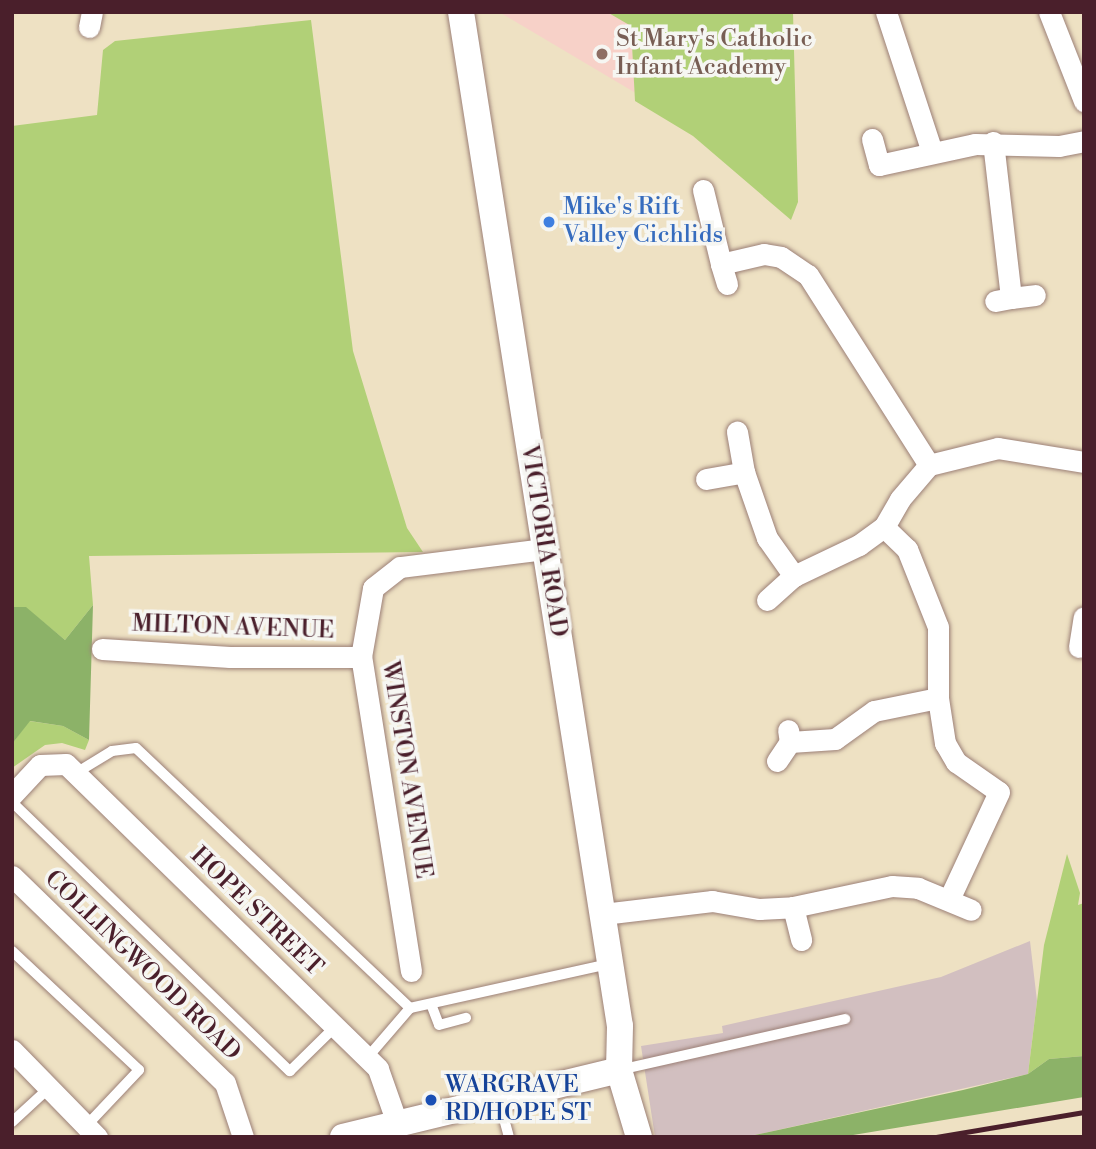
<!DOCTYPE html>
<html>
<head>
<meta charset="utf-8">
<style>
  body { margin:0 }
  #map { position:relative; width:1096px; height:1149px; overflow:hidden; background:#eee1c3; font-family:"Libre Bodoni",serif }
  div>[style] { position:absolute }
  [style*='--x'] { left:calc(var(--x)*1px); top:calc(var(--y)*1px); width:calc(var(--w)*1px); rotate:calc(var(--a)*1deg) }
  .built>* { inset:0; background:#f7d1c8 }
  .industrial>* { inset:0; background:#d2bfc0 }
  .green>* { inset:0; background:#b1d077 }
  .forest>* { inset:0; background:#8cb268 }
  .roads { filter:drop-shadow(0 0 2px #9c8077) drop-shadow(0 0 2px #9c8077) }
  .service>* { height:10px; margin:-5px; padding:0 5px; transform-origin:5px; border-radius:5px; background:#fff }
  .minor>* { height:21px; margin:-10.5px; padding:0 10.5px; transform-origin:10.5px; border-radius:10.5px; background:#fff }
  .tertiary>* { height:26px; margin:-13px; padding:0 13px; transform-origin:13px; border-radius:13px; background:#fff }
  .rail>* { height:5px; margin:-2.5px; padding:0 2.5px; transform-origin:2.5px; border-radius:2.5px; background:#4a1f2b }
  .dots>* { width:19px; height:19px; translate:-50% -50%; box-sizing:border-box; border:4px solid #f6f6f2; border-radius:50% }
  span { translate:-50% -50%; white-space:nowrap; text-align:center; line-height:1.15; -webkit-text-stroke:7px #f6f6f2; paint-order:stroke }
  .education-label { font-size:24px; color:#785e54 }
  .left { translate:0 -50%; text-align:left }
  .shop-label { font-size:24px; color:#366cbe }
  .street-label { font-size:24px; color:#4a1f2b }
  .transit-label { font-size:24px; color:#164399 }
  .frame { position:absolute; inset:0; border:14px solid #4a1f2b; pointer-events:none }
</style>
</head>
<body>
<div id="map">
  <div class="built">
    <div style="clip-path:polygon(499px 12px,630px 12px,635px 92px,634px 92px)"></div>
  </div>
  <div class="industrial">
    <div style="clip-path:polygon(1030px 941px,1037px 1001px,1028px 1074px,746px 1137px,655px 1137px,641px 1046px,723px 1033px,722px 1026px,941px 977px)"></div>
  </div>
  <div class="green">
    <div style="clip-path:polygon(607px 12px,793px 12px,798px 202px,791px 220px,693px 136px,635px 101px,631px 26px)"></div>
    <div style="clip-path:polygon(311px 20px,353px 351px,407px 528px,423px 552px,89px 556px,93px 605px,65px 640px,26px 608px,12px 607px,12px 126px,97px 115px,103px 50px,115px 41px)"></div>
    <div style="clip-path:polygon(29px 721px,63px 726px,89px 740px,85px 750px,62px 743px,45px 745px,12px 768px,12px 744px)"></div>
    <div style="clip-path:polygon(1067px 854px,1080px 893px,1078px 905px,1084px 903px,1084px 1056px,1049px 1059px,1028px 1074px,1044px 945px)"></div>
  </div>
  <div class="forest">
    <div style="clip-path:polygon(93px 605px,89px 740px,63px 726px,30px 721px,12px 744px,12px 607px,26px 607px,65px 640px)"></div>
    <div style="clip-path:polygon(1084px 1056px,1084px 1097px,841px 1137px,746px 1137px,963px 1090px,1028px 1074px,1049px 1059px)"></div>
  </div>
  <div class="roads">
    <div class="service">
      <div style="--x:76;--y:773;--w:42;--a:-31.4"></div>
      <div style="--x:112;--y:751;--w:24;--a:-7"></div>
      <div style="--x:136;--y:748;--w:378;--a:43.5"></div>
      <div style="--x:410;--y:1008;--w:204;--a:-12.5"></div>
      <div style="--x:12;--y:802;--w:387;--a:44.1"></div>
      <div style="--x:290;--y:1071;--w:63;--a:-44.4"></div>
      <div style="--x:12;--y:951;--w:174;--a:43.1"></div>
      <div style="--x:139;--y:1070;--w:77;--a:133.4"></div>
      <div style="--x:431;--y:1004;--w:22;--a:69"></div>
      <div style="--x:439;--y:1025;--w:28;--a:-15"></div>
      <div style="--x:367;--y:1058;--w:66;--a:-49.3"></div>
      <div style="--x:619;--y:1070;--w:232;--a:-12.7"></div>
      <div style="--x:499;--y:1100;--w:38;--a:75"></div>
      <div style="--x:12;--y:1122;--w:50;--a:-42.6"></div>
    </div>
    <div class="minor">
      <div style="--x:886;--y:12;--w:147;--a:71.8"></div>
      <div style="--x:1049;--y:12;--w:96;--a:68.5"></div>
      <div style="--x:89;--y:27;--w:15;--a:-79"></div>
      <div style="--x:872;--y:139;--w:27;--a:75"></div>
      <div style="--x:879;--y:165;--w:98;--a:-12.3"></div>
      <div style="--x:975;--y:144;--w:84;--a:1.4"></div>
      <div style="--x:1059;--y:146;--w:25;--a:-11"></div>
      <div style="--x:993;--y:142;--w:157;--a:83.4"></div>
      <div style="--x:1011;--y:298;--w:16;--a:169"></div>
      <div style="--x:703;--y:190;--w:76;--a:76.3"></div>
      <div style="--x:727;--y:284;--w:21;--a:-107"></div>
      <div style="--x:721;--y:264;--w:44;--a:-13.1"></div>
      <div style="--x:764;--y:254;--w:17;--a:10"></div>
      <div style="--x:781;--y:257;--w:32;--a:34"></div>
      <div style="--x:808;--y:275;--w:225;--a:57.5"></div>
      <div style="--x:1011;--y:298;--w:24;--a:-7"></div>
      <div style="--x:744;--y:472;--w:70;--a:70.8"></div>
      <div style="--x:767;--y:538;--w:47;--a:54.6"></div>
      <div style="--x:706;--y:479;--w:39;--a:-10"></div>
      <div style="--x:744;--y:472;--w:41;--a:-99.9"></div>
      <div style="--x:884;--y:527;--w:32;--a:44"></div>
      <div style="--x:907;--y:549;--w:84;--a:68.3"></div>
      <div style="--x:938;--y:627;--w:71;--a:90"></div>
      <div style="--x:938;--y:698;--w:46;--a:81.2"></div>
      <div style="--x:945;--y:743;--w:22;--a:60"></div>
      <div style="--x:956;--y:762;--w:52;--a:34.9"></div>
      <div style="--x:999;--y:792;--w:118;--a:115"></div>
      <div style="--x:767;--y:600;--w:36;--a:-42"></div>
      <div style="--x:794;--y:576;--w:72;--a:-25.5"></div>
      <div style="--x:859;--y:545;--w:31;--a:-36"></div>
      <div style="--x:884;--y:527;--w:32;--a:-60"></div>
      <div style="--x:900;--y:499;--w:45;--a:-49.5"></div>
      <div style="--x:929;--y:465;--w:71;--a:-13.8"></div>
      <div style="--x:998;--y:448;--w:87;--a:9.2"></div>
      <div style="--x:1079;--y:647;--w:30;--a:-81"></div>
      <div style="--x:102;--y:649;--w:128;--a:3.6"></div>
      <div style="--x:230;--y:657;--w:131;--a:0"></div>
      <div style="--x:790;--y:742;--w:45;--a:-3.8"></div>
      <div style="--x:835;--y:739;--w:48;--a:-35.7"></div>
      <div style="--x:874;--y:711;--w:65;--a:-11.5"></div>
      <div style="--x:777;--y:761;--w:23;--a:-56"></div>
      <div style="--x:790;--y:742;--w:12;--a:-99"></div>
      <div style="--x:12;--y:795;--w:41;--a:-47"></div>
      <div style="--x:40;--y:765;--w:26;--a:-2"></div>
      <div style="--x:66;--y:764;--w:436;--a:44.3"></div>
      <div style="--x:378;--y:1069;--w:57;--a:70.6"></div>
      <div style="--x:12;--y:876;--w:297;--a:44.2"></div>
      <div style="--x:225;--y:1083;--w:57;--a:71.6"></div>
      <div style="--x:793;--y:907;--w:101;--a:-12"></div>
      <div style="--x:892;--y:886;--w:26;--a:4"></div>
      <div style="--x:918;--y:888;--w:57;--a:22.5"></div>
      <div style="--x:603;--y:914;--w:110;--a:-6.8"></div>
      <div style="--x:712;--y:901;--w:48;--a:9.7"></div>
      <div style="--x:759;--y:909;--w:34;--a:-3"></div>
      <div style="--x:793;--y:907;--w:34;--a:76"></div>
      <div style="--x:411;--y:971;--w:318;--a:-99"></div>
      <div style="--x:361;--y:657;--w:70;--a:-80.1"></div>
      <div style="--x:373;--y:588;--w:34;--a:-38"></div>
      <div style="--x:400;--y:567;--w:145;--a:-7.1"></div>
      <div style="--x:12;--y:1050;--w:122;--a:45.7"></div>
    </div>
    <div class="tertiary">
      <div style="--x:461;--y:12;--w:1026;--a:81.09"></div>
      <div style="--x:620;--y:1026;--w:44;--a:91.3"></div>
      <div style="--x:619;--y:1070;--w:70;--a:73.4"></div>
      <div style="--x:343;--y:1137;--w:284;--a:-13.6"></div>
    </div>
  </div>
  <div class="rail">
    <div style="--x:936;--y:1137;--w:150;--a:-9.6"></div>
  </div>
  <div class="dots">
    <div style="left:602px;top:54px;background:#8d6e63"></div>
    <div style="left:549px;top:222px;background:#3f7fe0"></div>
    <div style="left:431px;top:1100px;background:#1a4fb4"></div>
  </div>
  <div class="education-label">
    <span class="left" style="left:616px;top:54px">St Mary's Catholic<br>Infant Academy</span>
  </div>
  <div class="shop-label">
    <span class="left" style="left:563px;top:222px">Mike's Rift<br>Valley Cichlids</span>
  </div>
  <div class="street-label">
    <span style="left:543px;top:541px;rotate:81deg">VICTORIA ROAD</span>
    <span style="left:233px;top:628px;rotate:2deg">MILTON AVENUE</span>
    <span style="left:406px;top:770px;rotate:81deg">WINSTON AVENUE</span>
    <span style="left:256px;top:912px;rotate:44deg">HOPE STREET</span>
    <span style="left:142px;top:966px;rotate:44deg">COLLINGWOOD ROAD</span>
  </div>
  <div class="transit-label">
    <span class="left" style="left:445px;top:1100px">WARGRAVE<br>RD/HOPE ST</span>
  </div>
  <div class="frame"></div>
</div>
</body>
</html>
